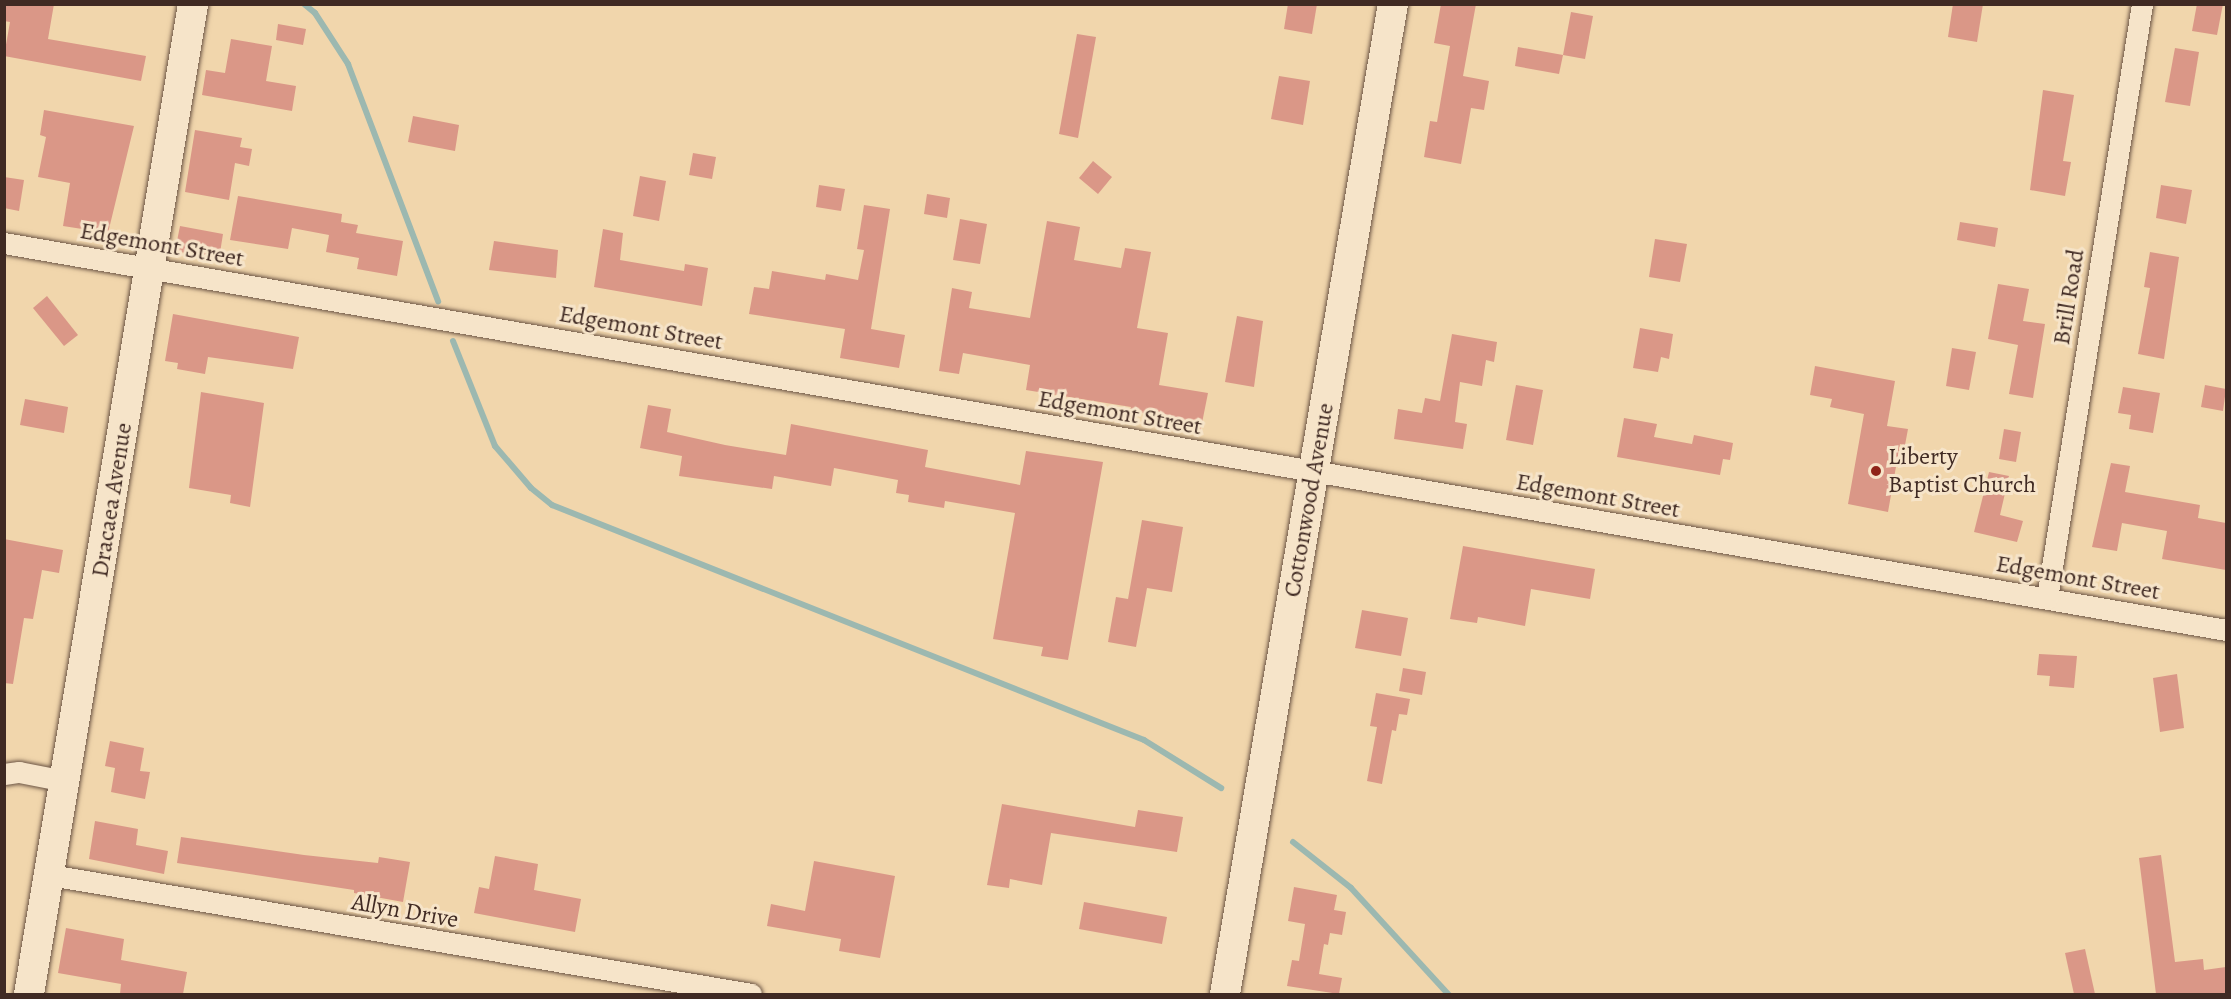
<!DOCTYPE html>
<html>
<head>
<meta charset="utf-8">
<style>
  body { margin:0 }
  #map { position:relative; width:2231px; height:999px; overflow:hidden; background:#f1d6ac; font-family:Alegreya,serif }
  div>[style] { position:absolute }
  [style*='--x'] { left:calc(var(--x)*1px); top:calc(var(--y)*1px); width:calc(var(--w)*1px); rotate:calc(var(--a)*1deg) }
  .stream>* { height:6px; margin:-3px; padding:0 3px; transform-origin:3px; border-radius:3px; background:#9cb8b0 }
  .building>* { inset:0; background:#da9787 }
  .roads { filter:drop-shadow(0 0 2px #6c5545) drop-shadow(0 0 2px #6c5545) }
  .street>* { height:21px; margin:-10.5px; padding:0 10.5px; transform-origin:10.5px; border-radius:10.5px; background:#f6e4c9 }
  .secondary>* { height:30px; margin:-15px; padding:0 15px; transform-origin:15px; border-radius:15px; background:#f6e4c9 }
  .dots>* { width:16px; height:16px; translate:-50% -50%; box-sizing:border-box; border:3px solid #f6e4c9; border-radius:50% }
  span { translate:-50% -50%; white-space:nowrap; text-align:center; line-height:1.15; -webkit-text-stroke:6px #f6e4c9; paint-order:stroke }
  .street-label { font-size:24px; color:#402a23 }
  .poi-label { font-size:24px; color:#402a23 }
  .left { translate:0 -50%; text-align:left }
  .frame { position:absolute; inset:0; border:6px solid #402a23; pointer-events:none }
</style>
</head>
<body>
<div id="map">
  <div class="stream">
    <div style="--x:304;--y:4;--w:14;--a:39"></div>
    <div style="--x:315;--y:13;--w:61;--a:57.1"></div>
    <div style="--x:348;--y:64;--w:254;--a:69.2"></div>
    <div style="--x:453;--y:341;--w:113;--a:68.2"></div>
    <div style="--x:495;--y:446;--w:55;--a:49.4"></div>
    <div style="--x:531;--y:488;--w:27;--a:39"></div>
    <div style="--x:552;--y:505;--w:637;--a:21.65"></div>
    <div style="--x:1144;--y:740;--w:91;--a:31.9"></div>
    <div style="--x:1293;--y:842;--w:74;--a:38.4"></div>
    <div style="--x:1351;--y:888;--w:144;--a:47.5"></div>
  </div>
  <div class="building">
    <div style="clip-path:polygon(4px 4px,54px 4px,48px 39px,146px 56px,141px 81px,4px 56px,10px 22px,4px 21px)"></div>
    <div style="clip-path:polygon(1288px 4px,1317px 4px,1312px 34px,1284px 29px)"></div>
    <div style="clip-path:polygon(1441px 4px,1476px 4px,1463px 76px,1489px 81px,1484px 110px,1471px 108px,1461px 164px,1424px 157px,1430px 121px,1437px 122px,1450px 46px,1434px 43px)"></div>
    <div style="clip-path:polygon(1953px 4px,1983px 4px,1977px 42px,1948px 37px)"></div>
    <div style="clip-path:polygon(2197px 4px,2223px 4px,2217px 35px,2192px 31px)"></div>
    <div style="clip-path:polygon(1571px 12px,1593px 16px,1585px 59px,1563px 55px)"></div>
    <div style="clip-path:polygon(278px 24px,306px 29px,303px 45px,276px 40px)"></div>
    <div style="clip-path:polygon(1077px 34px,1096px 37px,1078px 138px,1059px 134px)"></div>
    <div style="clip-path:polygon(231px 39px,272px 46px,266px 81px,296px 86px,292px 111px,202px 95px,206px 70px,225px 73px)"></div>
    <div style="clip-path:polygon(1518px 47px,1563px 55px,1559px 74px,1515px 66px)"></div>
    <div style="clip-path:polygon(2175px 48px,2199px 52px,2190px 106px,2165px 102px)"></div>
    <div style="clip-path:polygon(1279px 76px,1310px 81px,1303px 125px,1271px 119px)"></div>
    <div style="clip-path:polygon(2043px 90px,2074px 95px,2063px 161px,2071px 162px,2065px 196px,2030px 190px)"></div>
    <div style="clip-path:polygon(44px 110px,134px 126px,108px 233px,63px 226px,70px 183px,38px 177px,46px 137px,40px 135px)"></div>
    <div style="clip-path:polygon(413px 116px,459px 125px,455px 151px,408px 142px)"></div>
    <div style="clip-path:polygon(195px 130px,242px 138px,240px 147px,252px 149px,249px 166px,235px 163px,229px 200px,185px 192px)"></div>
    <div style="clip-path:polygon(693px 153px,716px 157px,712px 179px,689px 175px)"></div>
    <div style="clip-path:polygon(1093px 161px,1112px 177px,1098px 194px,1079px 178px)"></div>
    <div style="clip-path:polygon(640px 176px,666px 181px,659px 221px,633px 216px)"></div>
    <div style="clip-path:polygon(4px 177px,24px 180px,19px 211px,4px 208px)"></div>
    <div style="clip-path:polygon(819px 185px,845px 189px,841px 211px,816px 207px)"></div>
    <div style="clip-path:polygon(2161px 185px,2192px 190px,2186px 224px,2156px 218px)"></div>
    <div style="clip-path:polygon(927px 194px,950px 198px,947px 218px,924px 214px)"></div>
    <div style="clip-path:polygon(238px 196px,342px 214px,341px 222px,358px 225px,356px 233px,403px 241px,397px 276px,357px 269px,359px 258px,326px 252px,329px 235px,292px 228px,288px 249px,230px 240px)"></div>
    <div style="clip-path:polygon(864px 205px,890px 209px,871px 329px,905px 335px,899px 368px,840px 358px,845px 329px,749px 314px,754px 287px,769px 289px,772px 271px,825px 280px,826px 274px,858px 280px,864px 250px,857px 249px)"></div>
    <div style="clip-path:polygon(960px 219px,987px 224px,980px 264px,953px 260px)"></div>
    <div style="clip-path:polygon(1047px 221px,1080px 227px,1074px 260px,1121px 268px,1125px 248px,1151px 252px,1137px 328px,1168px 333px,1159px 385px,1208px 393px,1200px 433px,1171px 428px,1172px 418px,1130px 411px,1131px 407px,1026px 390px,1030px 365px,963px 353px,959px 374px,939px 371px,952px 288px,972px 292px,969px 308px,1030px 318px)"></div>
    <div style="clip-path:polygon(1960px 222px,1998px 228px,1995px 247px,1957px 240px)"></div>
    <div style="clip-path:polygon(180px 226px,223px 234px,219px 259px,175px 251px)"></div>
    <div style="clip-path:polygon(603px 229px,623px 233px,620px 260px,684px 271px,685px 264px,708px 268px,702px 306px,594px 287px)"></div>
    <div style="clip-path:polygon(1655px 239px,1687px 244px,1680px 282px,1649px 277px)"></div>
    <div style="clip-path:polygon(494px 241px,558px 250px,556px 278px,489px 270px)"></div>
    <div style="clip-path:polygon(2150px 252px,2179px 257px,2164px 359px,2138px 354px,2150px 288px,2144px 287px)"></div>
    <div style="clip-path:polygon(1998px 284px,2029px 289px,2023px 321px,2045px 324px,2033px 398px,2009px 394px,2018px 345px,1988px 339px)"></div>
    <div style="clip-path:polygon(47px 296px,78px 335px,64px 346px,33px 308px)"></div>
    <div style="clip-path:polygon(173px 314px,299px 337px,293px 369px,208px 357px,205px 374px,177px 369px,178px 363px,165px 361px)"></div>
    <div style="clip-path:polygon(1237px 316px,1263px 321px,1254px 387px,1225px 382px)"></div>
    <div style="clip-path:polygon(1640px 328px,1673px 334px,1669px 359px,1661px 357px,1658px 372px,1633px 368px)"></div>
    <div style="clip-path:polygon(1452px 334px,1497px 342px,1494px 362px,1486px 360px,1482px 386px,1460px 382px,1455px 422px,1467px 424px,1463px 449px,1394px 439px,1398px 409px,1422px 413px,1425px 398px,1440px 401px)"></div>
    <div style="clip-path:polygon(1952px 348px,1976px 352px,1969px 390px,1946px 386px)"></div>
    <div style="clip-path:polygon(1815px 366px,1895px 381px,1887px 426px,1908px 429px,1905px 445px,1900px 444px,1888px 512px,1848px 504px,1864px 414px,1830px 407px,1832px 399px,1810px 395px)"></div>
    <div style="clip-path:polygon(1516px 385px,1543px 390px,1533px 445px,1506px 440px)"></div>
    <div style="clip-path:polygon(2205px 385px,2226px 389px,2223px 411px,2201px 407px)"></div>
    <div style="clip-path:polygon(2123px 387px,2160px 393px,2153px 433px,2129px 429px,2131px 415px,2118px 413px)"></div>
    <div style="clip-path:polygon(201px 392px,264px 403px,250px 507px,230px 503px,231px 495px,189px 488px)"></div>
    <div style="clip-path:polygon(25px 399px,68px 407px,64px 433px,20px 425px)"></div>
    <div style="clip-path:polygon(648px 405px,671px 409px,667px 432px,725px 445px,786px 455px,791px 424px,928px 450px,925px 467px,1020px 485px,1026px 451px,1103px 462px,1068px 660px,1041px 656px,1043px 647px,993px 639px,1015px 513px,945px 501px,944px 508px,908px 502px,909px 495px,896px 493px,898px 480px,834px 468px,831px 486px,774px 476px,772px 489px,679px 476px,682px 456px,640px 448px)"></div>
    <div style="clip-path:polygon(1624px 418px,1657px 424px,1654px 437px,1692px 444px,1694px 435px,1733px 443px,1730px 460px,1723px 459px,1720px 475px,1617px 457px)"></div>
    <div style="clip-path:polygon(2004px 429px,2021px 432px,2016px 462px,1999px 459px)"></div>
    <div style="clip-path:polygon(2111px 463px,2130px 466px,2125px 492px,2200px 505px,2198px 518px,2226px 523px,2226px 570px,2162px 559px,2167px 531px,2122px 523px,2117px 551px,2092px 547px)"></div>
    <div style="clip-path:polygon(1989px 472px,2009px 476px,2000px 515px,2023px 521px,2017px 542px,1974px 532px)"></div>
    <div style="clip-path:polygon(1142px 520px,1183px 527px,1172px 592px,1147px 588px,1136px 647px,1108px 642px,1116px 597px,1128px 599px)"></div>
    <div style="clip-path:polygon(4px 539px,63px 550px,59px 573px,42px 570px,33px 619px,24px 618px,13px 684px,4px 683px)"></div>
    <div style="clip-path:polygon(1463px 546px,1595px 569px,1590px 599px,1531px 589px,1525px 626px,1478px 617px,1477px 623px,1450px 619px)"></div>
    <div style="clip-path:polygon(1362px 610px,1408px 618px,1401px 656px,1355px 648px)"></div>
    <div style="clip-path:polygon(2039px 654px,2077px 656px,2074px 688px,2049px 686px,2050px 676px,2037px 675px)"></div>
    <div style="clip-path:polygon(1403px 668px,1426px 672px,1422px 695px,1399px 691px)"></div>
    <div style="clip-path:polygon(2177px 674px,2184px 728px,2160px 732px,2153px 678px)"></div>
    <div style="clip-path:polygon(1376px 693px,1410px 699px,1407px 715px,1399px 714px,1396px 731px,1392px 730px,1382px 784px,1367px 781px,1377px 727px,1370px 726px)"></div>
    <div style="clip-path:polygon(110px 741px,144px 748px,140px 771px,150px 772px,145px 799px,111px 792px,115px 768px,105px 766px)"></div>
    <div style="clip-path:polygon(1002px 804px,1135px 827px,1138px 810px,1183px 817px,1177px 852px,1051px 833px,1042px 885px,1010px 879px,1009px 888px,987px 885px)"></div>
    <div style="clip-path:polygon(95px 821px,138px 829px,136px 845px,168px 851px,164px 874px,89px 859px)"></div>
    <div style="clip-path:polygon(181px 837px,304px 855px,378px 863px,379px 857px,410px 862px,403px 902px,354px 893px,354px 890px,177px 863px)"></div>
    <div style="clip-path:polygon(2161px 855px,2175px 962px,2203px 959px,2204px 970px,2226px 967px,2226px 994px,2156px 994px,2139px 858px)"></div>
    <div style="clip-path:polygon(495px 856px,538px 864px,534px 890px,581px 899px,575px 932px,474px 913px,479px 887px,489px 889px)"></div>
    <div style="clip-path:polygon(814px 861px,895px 876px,880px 958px,839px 951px,841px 939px,767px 926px,771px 904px,805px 911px)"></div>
    <div style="clip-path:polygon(1294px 887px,1337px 895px,1334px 910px,1346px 912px,1342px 935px,1330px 933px,1328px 945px,1324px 944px,1319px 974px,1342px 978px,1339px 994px,1287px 986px,1292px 960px,1299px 961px,1305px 924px,1288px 921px)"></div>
    <div style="clip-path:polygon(1084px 902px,1167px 917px,1162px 944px,1079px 929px)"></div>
    <div style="clip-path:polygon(66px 928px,124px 939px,121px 960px,187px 972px,183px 994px,120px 994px,121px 984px,58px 973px)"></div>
    <div style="clip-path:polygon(2085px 949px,2095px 994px,2074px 994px,2065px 953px)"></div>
  </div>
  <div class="roads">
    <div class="street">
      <div style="--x:4;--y:243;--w:2255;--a:9.88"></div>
      <div style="--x:2047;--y:598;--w:602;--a:-80.91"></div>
      <div style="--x:4;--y:774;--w:15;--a:-8"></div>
      <div style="--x:19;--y:772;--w:47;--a:11.1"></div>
      <div style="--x:50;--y:875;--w:711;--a:9.63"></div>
    </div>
    <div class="secondary">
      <div style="--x:29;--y:994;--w:1003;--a:-80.59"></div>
      <div style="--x:1225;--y:994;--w:1004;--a:-80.37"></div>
    </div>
  </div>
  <div class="dots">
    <div style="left:1876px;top:471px;background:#8f2418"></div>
  </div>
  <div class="street-label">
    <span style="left:162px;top:245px;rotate:10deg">Edgemont Street</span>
    <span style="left:2069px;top:297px;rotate:-81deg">Brill Road</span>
    <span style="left:641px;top:328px;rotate:10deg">Edgemont Street</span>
    <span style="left:1120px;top:413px;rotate:10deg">Edgemont Street</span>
    <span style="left:1598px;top:496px;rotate:10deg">Edgemont Street</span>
    <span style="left:112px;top:500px;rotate:-81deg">Dracaea Avenue</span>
    <span style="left:1309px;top:500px;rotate:-80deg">Cottonwood Avenue</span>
    <span style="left:2078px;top:578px;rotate:10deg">Edgemont Street</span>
    <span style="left:405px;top:911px;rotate:10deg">Allyn Drive</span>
  </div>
  <div class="poi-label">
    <span class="left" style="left:1888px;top:471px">Liberty<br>Baptist Church</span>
  </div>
  <div class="frame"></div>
</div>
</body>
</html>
